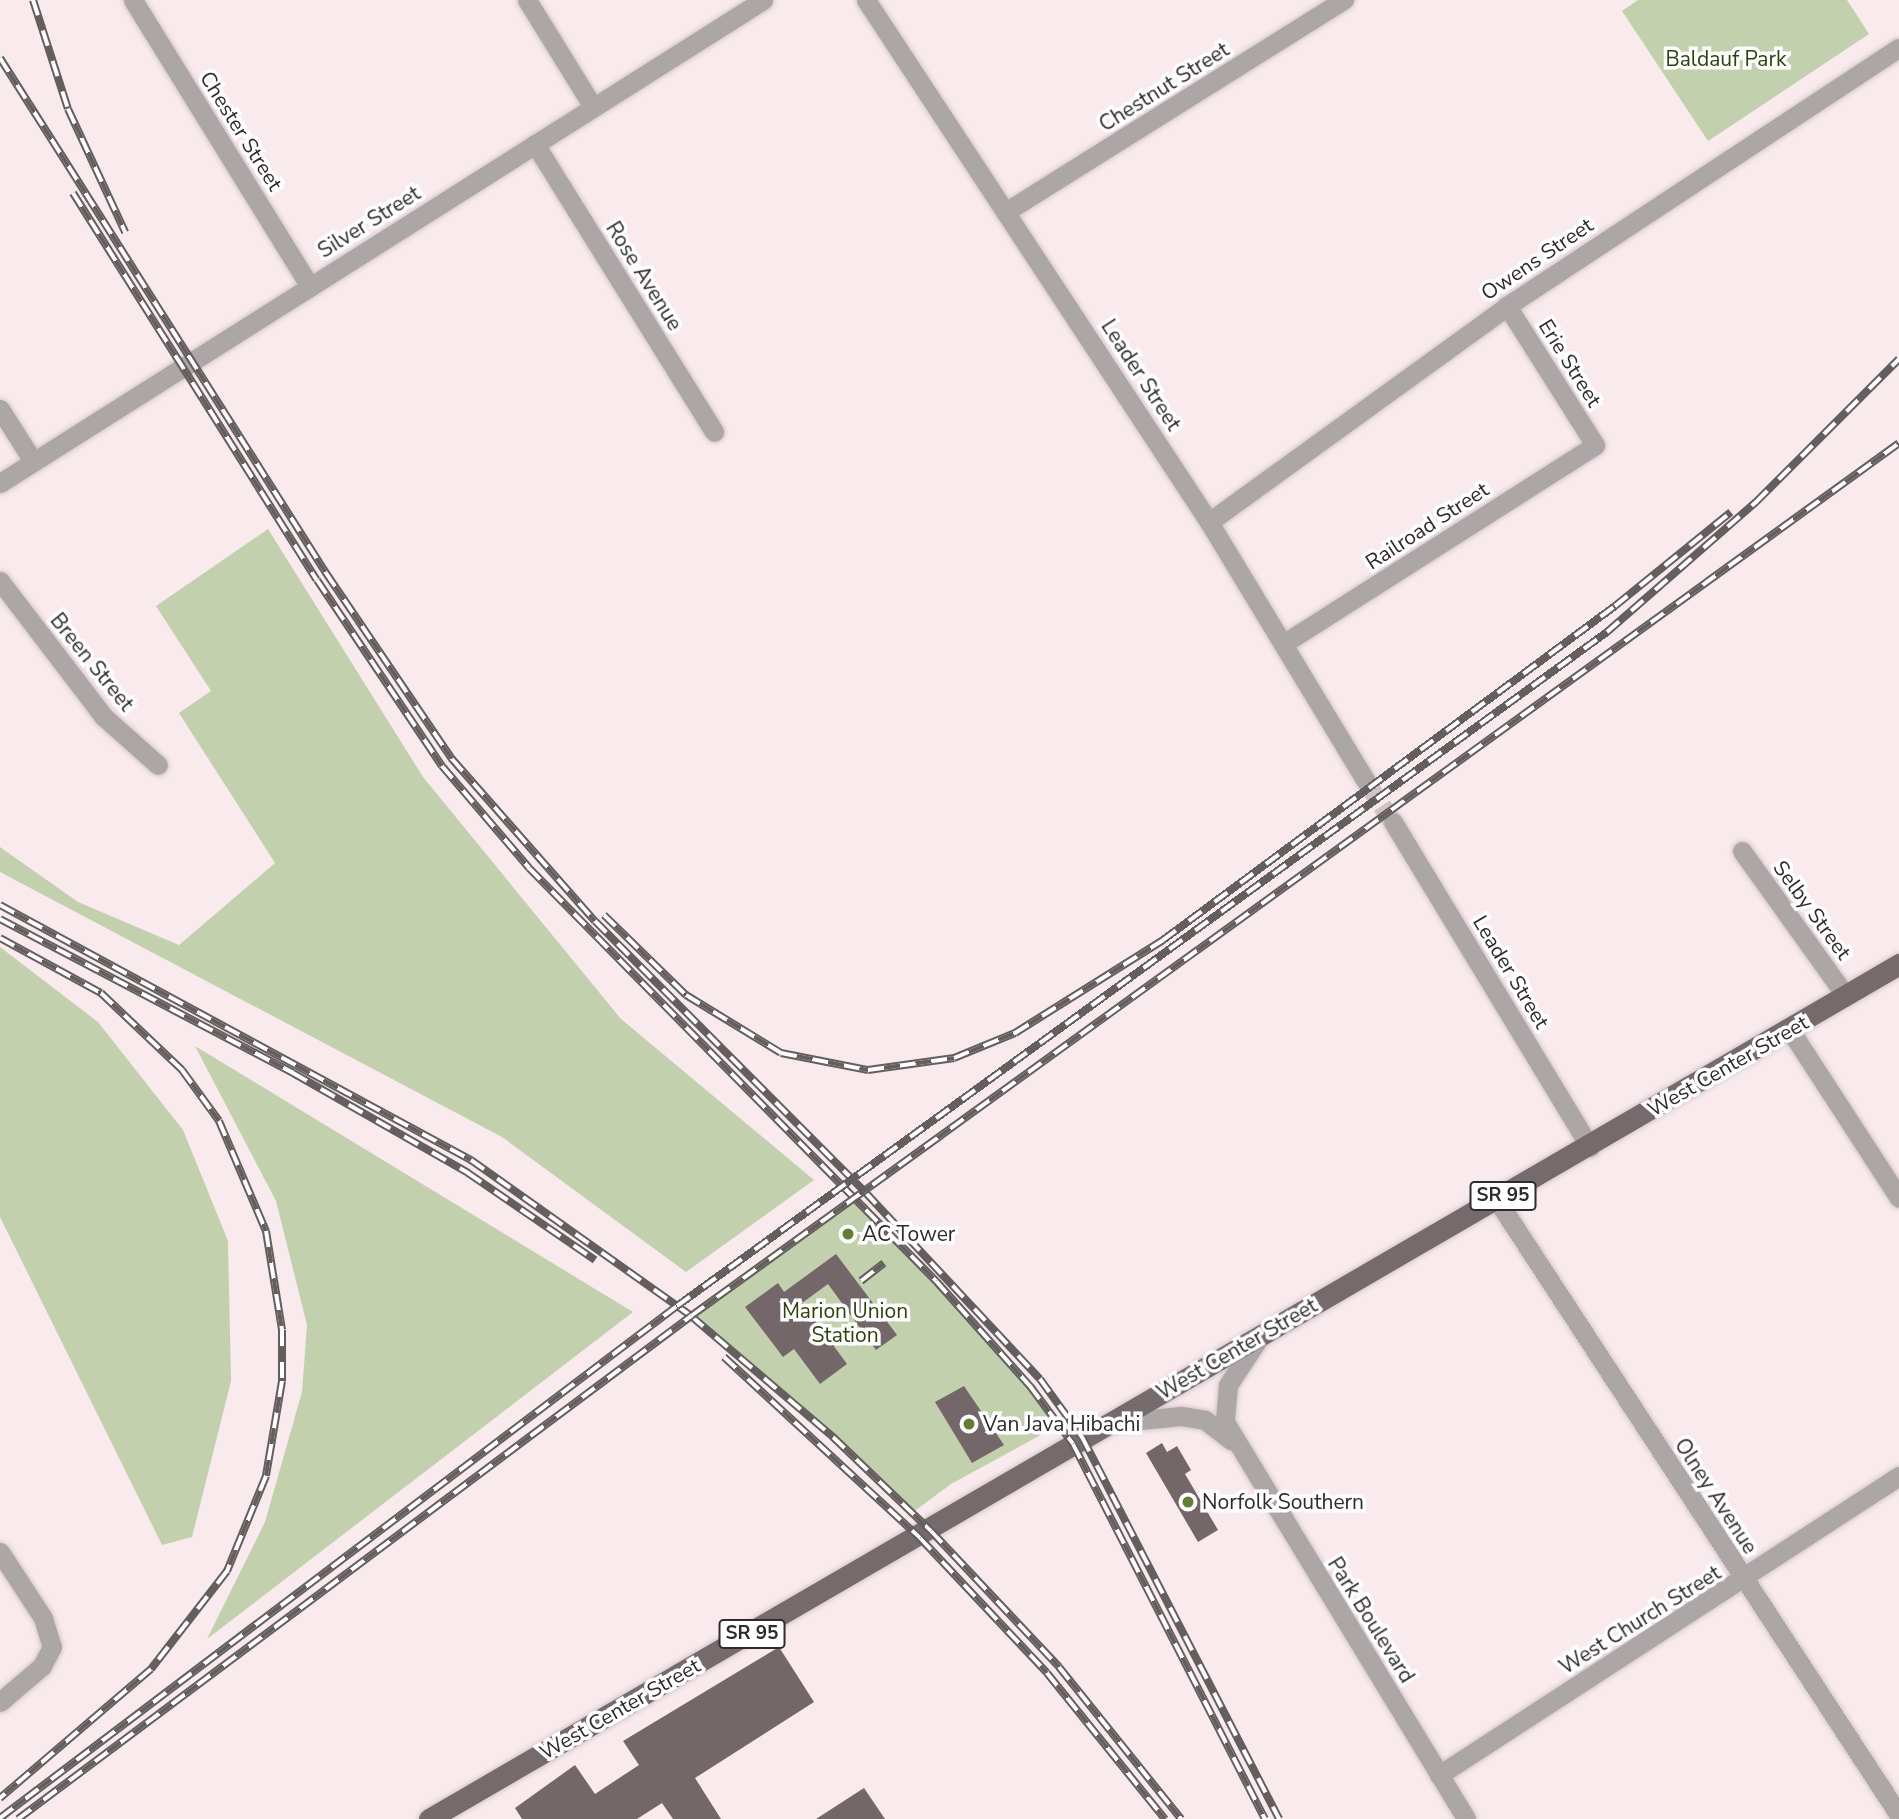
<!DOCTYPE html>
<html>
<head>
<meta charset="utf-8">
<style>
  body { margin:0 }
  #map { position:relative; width:1899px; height:1819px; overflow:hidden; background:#f9eaed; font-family:"Nunito Sans",sans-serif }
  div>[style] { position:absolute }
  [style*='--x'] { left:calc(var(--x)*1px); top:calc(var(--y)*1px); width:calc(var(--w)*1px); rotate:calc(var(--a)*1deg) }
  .green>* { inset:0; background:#c2d0ae }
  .building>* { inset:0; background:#736769 }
  .street-tunnel>* { height:19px; margin-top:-9.5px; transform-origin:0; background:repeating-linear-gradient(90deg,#d1c4c6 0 19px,transparent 0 29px) }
  .roads { filter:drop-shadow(0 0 2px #d5c7ca) drop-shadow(0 0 2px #d5c7ca) }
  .street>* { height:19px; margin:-9.5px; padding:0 9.5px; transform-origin:9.5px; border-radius:9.5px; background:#aca6a7 }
  .primary>* { height:21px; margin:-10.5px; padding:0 10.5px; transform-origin:10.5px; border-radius:10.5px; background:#756a6c }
  .rail>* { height:8px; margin-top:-4px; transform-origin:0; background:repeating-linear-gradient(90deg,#fff 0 16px,#655e5f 0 32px); box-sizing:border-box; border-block:2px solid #655e5f }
  .dots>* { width:19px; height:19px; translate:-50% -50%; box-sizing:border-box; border:4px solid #fff; border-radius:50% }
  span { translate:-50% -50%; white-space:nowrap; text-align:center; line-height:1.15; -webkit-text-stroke:7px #fff; paint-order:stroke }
  .shield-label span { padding:2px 5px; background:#fff; border:2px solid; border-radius:5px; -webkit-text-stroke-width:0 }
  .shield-label { font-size:19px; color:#2f2a2b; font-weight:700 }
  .park-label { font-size:21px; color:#2f410c }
  .street-label { font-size:21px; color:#2f2a2b }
  .poi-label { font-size:21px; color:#2f2a2b }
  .left { translate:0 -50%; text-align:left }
</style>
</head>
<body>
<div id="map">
  <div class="green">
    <div style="clip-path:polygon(1638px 0,1847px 0,1869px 34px,1708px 141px,1622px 11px)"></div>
    <div style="clip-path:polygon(268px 529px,423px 777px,621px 1019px,814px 1180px,686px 1272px,502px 1137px,0 872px,0 847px,78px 902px,179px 945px,275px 863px,179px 713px,211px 691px,156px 606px)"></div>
    <div style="clip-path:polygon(0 947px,98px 1022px,183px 1130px,228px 1241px,231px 1381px,192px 1537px,162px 1545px,0 1217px)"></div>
    <div style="clip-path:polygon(195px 1046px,633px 1312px,207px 1639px,265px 1522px,302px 1392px,307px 1325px,276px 1201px)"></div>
    <div style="clip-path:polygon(855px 1199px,991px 1341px,1059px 1425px,951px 1484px,912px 1513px,833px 1437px,691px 1316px)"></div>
  </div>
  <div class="building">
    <div style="clip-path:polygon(836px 1254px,897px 1335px,876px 1350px,828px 1284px,802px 1303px,847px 1364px,820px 1384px,794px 1349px,783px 1357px,745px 1307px,778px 1283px,784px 1292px)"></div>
    <div style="clip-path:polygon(964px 1386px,1004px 1445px,972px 1463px,935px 1402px)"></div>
    <div style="clip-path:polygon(1162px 1443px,1167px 1452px,1177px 1446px,1191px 1470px,1185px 1474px,1218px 1530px,1198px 1542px,1146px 1453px)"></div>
    <div style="clip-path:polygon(779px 1647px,814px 1702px,695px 1778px,721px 1819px,673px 1819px,662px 1803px,637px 1819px,522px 1819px,515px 1808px,575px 1765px,595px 1794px,639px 1765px,623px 1741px)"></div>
    <div style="clip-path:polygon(864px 1788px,885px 1819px,816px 1819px)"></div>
  </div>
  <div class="street-tunnel">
    <div style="--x:1366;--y:781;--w:49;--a:56.6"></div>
  </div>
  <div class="roads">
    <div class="street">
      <div style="--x:133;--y:0;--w:337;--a:58.3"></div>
      <div style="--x:527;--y:0;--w:126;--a:58.3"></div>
      <div style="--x:866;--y:0;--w:625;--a:56.69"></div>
      <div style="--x:1209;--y:522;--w:303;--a:58.8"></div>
      <div style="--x:535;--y:144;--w:339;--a:58.1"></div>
      <div style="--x:1007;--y:211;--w:398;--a:-32.1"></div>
      <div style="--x:0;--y:409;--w:62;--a:57.6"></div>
      <div style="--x:0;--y:483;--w:903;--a:-32.33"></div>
      <div style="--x:1209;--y:522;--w:368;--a:-35.9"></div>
      <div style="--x:1507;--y:306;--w:469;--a:-33.4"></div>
      <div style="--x:0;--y:581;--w:171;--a:52.6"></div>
      <div style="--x:104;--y:717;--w:72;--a:41.6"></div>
      <div style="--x:1283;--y:644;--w:370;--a:-32.5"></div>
      <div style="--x:1595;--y:445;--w:165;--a:-122.3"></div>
      <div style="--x:1393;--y:822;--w:380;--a:58.8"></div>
      <div style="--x:1742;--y:851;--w:178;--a:54.4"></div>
      <div style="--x:1790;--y:1030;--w:200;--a:57"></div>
      <div style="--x:1497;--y:1200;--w:735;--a:56.83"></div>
      <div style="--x:1257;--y:1341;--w:53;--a:123.4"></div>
      <div style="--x:1228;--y:1385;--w:37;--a:95"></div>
      <div style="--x:1225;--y:1422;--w:464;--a:58.7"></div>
      <div style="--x:1111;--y:1423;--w:70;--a:-5.7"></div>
      <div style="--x:1181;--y:1416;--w:24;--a:9"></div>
      <div style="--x:1205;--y:1420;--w:33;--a:38"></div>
      <div style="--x:0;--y:1552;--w:79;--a:56.9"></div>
      <div style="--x:43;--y:1618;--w:30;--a:73"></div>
      <div style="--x:52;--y:1647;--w:21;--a:118"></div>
      <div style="--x:42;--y:1666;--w:55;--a:139.4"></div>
      <div style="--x:1439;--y:1775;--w:549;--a:-33.02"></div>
    </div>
    <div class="primary">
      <div style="--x:429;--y:1819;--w:1701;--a:-30.18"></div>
    </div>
  </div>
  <div class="rail">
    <div style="--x:33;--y:0;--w:114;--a:72.2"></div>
    <div style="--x:68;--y:109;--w:136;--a:65.1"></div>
    <div style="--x:0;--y:58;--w:610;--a:57.67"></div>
    <div style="--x:326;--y:573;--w:225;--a:55.9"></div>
    <div style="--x:452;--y:759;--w:216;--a:48.6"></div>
    <div style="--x:595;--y:921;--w:383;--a:45.1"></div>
    <div style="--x:865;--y:1192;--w:256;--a:46.9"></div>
    <div style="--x:1040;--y:1379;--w:72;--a:54.1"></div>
    <div style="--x:1082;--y:1437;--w:430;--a:62.7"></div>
    <div style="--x:73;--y:193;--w:457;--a:57.8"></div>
    <div style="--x:317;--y:580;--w:224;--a:56.1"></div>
    <div style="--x:442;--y:766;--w:134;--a:49.5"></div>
    <div style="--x:529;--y:868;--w:580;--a:45.42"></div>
    <div style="--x:936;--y:1281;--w:141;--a:48.2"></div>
    <div style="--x:1030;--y:1386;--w:72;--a:53.4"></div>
    <div style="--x:1073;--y:1444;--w:421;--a:62.9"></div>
    <div style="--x:0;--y:905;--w:536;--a:28.43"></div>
    <div style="--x:471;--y:1160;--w:270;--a:35.3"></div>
    <div style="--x:691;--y:1316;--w:187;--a:40.4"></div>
    <div style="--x:833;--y:1437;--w:136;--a:43.8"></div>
    <div style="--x:931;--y:1531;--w:187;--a:46.7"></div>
    <div style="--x:1059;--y:1667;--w:195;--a:51.2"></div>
    <div style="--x:604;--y:915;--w:115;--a:44.3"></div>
    <div style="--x:686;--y:995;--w:111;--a:31.4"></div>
    <div style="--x:781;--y:1053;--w:89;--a:11.1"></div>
    <div style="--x:868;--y:1070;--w:87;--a:-7.9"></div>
    <div style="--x:954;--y:1058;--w:66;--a:-22.3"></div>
    <div style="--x:1015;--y:1033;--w:175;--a:-32.1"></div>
    <div style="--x:1163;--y:940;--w:562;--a:-36.46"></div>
    <div style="--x:1615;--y:606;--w:149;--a:-39"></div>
    <div style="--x:0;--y:919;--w:331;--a:27.7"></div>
    <div style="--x:293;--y:1073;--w:202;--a:29.7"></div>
    <div style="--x:468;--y:1173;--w:154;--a:34.4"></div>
    <div style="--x:0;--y:938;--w:115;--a:28.6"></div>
    <div style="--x:101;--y:993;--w:112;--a:43.5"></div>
    <div style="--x:182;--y:1070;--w:63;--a:54"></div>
    <div style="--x:219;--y:1121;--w:120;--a:66.9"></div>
    <div style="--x:266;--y:1231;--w:100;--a:80.8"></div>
    <div style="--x:282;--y:1330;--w:51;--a:90"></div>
    <div style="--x:282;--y:1381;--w:96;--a:99.6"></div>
    <div style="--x:266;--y:1476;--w:103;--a:112.3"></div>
    <div style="--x:227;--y:1571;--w:124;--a:127.8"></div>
    <div style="--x:151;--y:1669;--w:199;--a:139.5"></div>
    <div style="--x:861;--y:1281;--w:29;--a:-38"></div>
    <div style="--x:724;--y:1357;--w:267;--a:42.7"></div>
    <div style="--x:920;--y:1538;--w:185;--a:46.7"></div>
    <div style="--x:1047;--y:1673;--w:188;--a:51.1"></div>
    <div style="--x:0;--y:1818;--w:849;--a:-37.1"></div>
    <div style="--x:677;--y:1306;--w:1149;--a:-35.93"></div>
    <div style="--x:1607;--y:632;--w:198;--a:-41.1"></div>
    <div style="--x:1756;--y:502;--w:202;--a:-45"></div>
    <div style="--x:18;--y:1819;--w:840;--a:-36.77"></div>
    <div style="--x:691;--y:1316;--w:1490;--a:-35.85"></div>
  </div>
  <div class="dots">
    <div style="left:848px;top:1234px;background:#627e32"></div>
    <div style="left:969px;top:1424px;background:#627e32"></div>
    <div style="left:1188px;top:1502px;background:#627e32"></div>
  </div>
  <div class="shield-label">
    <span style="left:1503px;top:1196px">SR 95</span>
    <span style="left:752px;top:1634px">SR 95</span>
  </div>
  <div class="park-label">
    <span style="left:1726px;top:59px">Baldauf Park</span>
    <span style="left:845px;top:1323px">Marion Union<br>Station</span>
  </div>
  <div class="street-label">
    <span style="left:1164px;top:87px;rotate:-32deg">Chestnut Street</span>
    <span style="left:241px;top:131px;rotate:58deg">Chester Street</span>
    <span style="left:369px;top:222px;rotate:-32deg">Silver Street</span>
    <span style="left:1537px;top:259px;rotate:-34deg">Owens Street</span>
    <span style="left:644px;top:276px;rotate:58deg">Rose Avenue</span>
    <span style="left:1570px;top:363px;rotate:58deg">Erie Street</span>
    <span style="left:1141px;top:375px;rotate:57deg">Leader Street</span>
    <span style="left:1427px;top:526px;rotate:-33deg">Railroad Street</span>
    <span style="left:92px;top:662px;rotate:51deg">Breen Street</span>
    <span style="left:1812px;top:910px;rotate:54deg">Selby Street</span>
    <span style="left:1511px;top:972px;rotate:59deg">Leader Street</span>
    <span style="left:1728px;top:1066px;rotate:-30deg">West Center Street</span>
    <span style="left:1237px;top:1349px;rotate:-30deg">West Center Street</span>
    <span style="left:1716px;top:1496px;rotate:57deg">Olney Avenue</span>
    <span style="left:1371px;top:1620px;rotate:58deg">Park Boulevard</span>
    <span style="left:1640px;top:1620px;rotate:-32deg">West Church Street</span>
    <span style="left:620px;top:1709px;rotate:-30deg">West Center Street</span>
  </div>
  <div class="poi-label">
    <span class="left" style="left:862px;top:1234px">AC Tower</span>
    <span class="left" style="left:983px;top:1424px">Van Java Hibachi</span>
    <span class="left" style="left:1202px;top:1502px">Norfolk Southern</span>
  </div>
</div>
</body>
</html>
